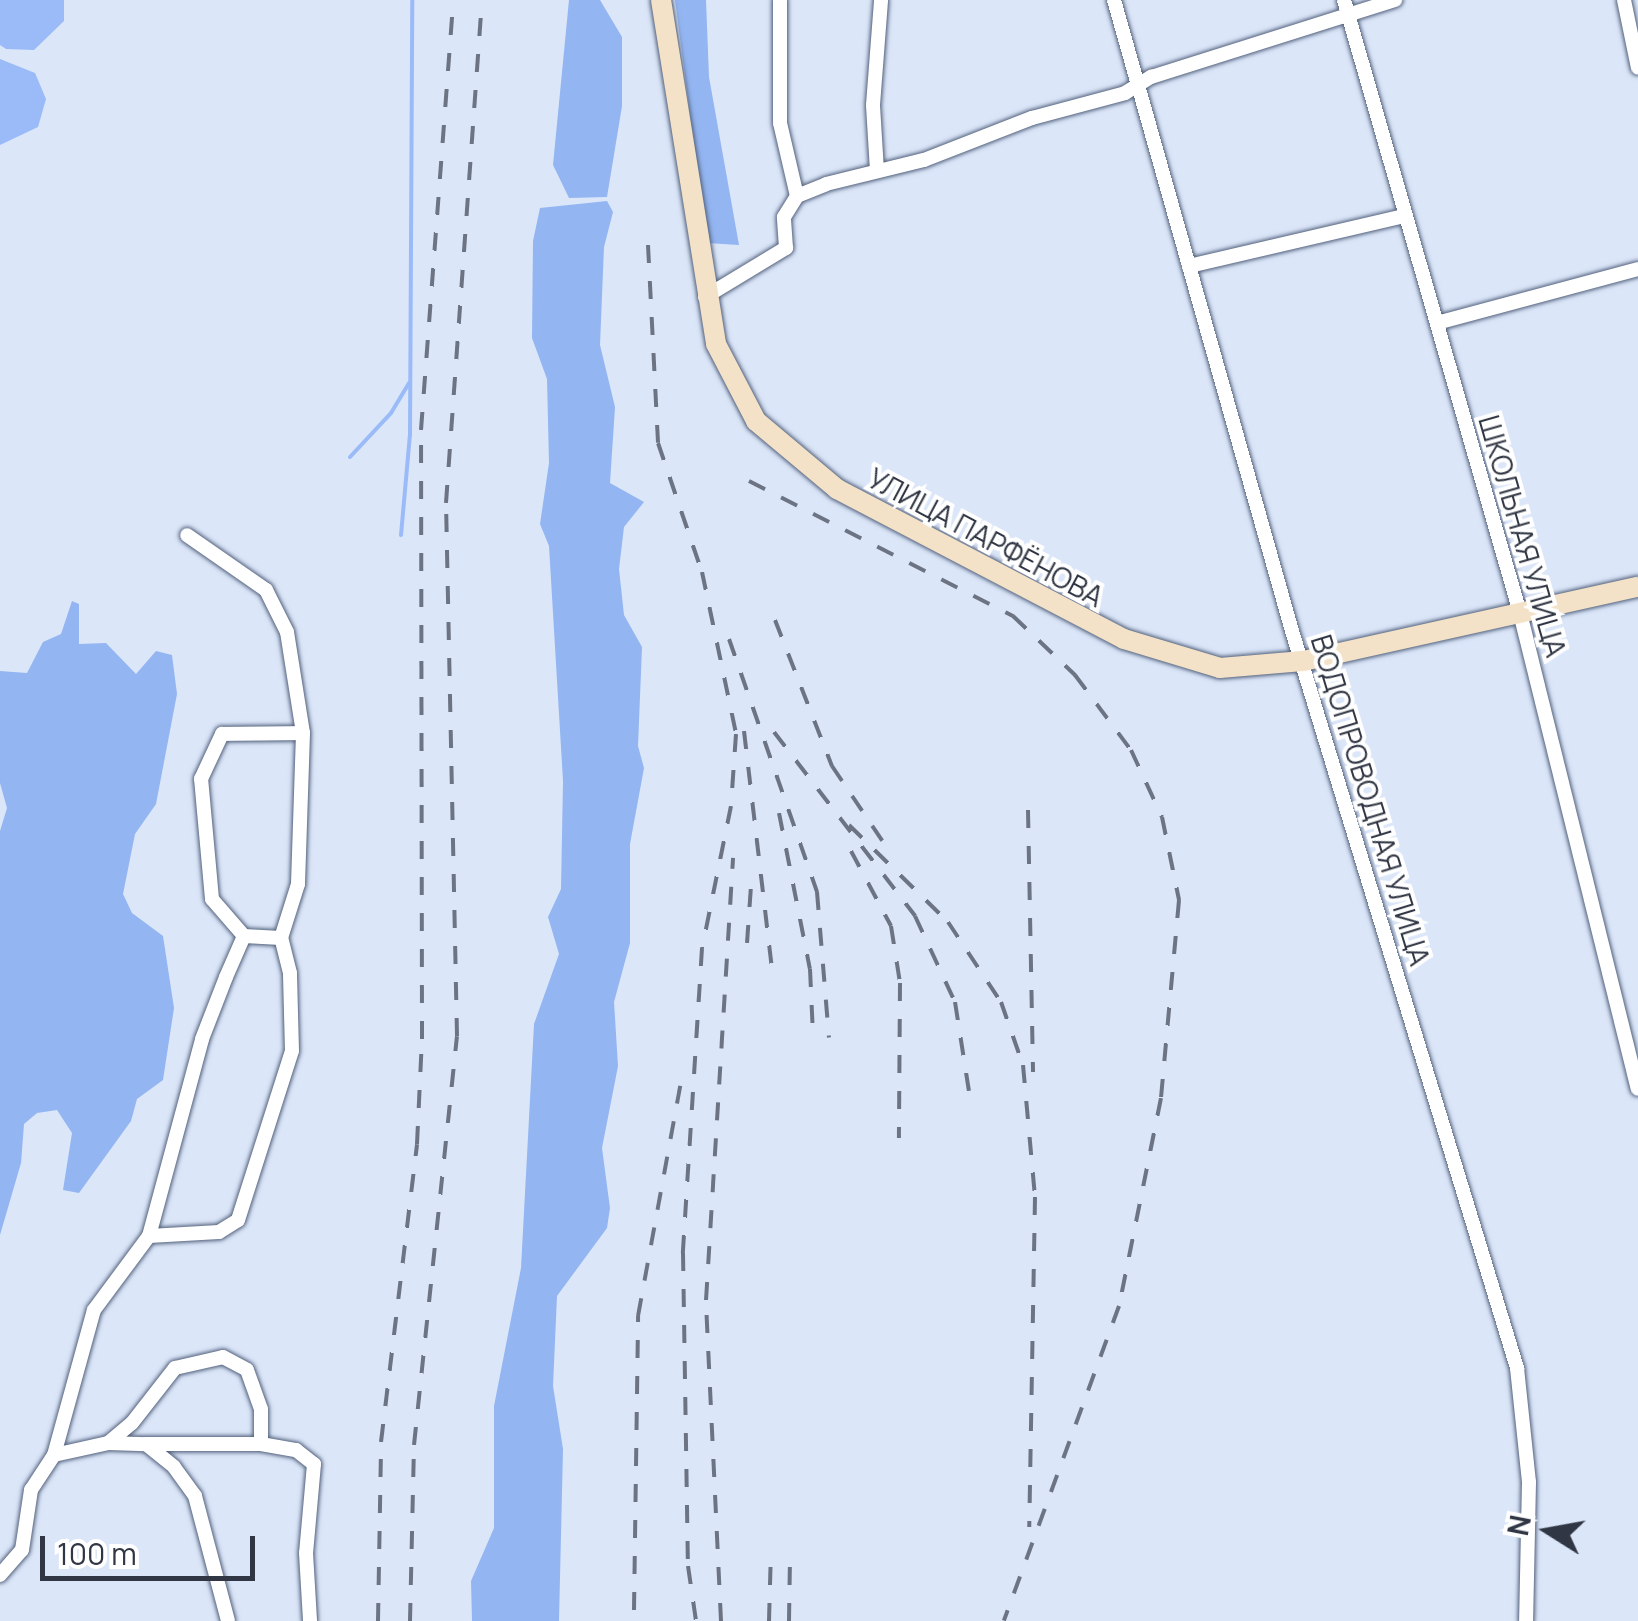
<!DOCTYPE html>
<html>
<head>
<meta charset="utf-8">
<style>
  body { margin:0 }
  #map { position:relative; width:1638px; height:1621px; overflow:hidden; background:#dbe6f9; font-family:Manrope,sans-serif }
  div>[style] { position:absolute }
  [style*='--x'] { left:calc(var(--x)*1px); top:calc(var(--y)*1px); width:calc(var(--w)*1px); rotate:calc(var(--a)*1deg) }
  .forest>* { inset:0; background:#93b5f1 }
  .water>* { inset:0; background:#9abbf8 }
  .stream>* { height:4px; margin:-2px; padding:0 2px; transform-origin:2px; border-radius:2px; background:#9abbf8 }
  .roads { filter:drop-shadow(0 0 2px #52617c) drop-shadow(0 0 2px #52617c) }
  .minor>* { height:14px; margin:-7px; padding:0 7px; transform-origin:7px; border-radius:7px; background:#fff }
  .secondary>* { height:20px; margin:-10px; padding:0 10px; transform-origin:10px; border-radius:10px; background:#f4e2c8 }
  .rail>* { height:4px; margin-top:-2px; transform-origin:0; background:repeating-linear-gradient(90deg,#6c7483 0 18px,transparent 0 36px) }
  span { translate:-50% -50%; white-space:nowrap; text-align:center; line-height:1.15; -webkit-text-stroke:8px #fff; paint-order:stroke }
  .street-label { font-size:28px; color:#303643 }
  .north { position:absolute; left:1498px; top:1481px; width:100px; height:100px; -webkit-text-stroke:8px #fff; paint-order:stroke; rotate:281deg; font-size:28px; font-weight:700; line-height:40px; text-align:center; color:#303643 }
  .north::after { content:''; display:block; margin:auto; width:35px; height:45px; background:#303643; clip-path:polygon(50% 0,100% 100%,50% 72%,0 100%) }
  .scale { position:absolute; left:40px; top:1536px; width:215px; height:45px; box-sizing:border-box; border:5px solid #303643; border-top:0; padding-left:12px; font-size:30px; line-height:35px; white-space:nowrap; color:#303643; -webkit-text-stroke:8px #fff; paint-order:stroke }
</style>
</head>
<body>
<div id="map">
  <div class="forest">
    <div style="clip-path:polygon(569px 0,600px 0,622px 37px,622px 106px,607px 197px,569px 198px,553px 165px)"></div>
    <div style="clip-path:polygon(675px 0,706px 0,709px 77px,739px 245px,707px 243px)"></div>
    <div style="clip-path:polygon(607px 201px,613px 212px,604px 247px,600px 345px,615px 407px,610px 483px,644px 502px,624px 527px,619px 569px,624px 615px,642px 647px,638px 746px,644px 768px,630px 844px,630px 943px,614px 1002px,618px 1066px,602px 1148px,610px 1208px,607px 1228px,557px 1296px,553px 1386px,563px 1449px,559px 1621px,472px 1621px,471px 1581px,494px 1528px,494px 1406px,521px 1268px,534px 1024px,559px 954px,548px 917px,561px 889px,563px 781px,549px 546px,540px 524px,549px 463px,547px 379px,532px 338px,533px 241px,540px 208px)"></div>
    <div style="clip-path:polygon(72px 601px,79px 604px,79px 644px,106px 643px,136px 674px,156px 651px,172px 655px,177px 694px,156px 804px,135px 834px,123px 894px,132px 913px,163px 936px,174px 1008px,163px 1080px,137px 1099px,131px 1121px,79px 1193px,63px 1190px,72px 1133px,57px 1110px,37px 1113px,24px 1124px,21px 1163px,0 1235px,0 831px,7px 808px,0 783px,0 671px,27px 673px,43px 642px,61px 634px)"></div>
  </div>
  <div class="water">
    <div style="clip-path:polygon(0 0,64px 0,64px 21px,34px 50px,6px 49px,0 45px)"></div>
    <div style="clip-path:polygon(0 59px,35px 73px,46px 99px,38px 127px,0 145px)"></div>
  </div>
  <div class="stream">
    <div style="--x:350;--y:457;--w:60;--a:-47"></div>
    <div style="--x:391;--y:413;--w:35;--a:-59"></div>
    <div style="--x:401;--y:535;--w:100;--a:-84.9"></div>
    <div style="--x:410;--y:435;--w:435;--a:-89.7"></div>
  </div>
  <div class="roads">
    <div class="minor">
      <div style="--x:780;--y:0;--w:123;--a:90"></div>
      <div style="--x:780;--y:123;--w:75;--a:76.9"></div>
      <div style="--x:1114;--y:0;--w:656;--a:74.25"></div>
      <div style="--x:1292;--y:631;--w:771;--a:73.02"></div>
      <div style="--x:1517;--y:1368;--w:115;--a:84"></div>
      <div style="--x:1529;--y:1482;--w:139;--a:91.2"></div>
      <div style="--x:1344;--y:0;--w:638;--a:73.98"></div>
      <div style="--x:1520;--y:613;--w:490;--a:76.1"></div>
      <div style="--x:1624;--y:0;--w:69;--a:78.4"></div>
      <div style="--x:877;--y:171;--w:66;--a:-93.5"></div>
      <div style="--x:873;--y:105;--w:105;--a:-85.6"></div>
      <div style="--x:1189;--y:266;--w:221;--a:-13.1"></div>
      <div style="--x:705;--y:297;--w:95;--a:-31.2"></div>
      <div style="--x:786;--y:248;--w:31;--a:-94"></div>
      <div style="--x:784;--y:217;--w:25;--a:-58"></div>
      <div style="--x:797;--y:196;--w:31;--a:-22"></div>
      <div style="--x:826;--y:184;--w:101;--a:-13.8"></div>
      <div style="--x:924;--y:160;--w:116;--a:-21.3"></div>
      <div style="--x:1032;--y:118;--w:96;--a:-15"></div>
      <div style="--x:1125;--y:93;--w:31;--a:-32"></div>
      <div style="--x:1151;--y:77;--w:256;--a:-17.5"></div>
      <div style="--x:1437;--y:323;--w:208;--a:-15"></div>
      <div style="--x:244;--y:936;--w:49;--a:-130.9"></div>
      <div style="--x:212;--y:899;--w:121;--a:-95.2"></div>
      <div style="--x:201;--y:779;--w:50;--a:-65"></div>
      <div style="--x:222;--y:734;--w:81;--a:-0.7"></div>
      <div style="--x:149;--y:1236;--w:70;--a:-3.3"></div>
      <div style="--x:219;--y:1232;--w:22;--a:-32"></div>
      <div style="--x:238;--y:1220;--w:177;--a:-72.3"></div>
      <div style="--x:292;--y:1051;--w:78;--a:-91.5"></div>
      <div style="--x:290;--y:973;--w:36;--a:-104"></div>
      <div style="--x:108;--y:1443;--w:31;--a:-40"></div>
      <div style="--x:132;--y:1423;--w:70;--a:-52"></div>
      <div style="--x:175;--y:1368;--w:49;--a:-12.9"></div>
      <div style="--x:223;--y:1357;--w:27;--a:28"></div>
      <div style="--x:247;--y:1370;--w:41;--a:70.3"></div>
      <div style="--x:261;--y:1409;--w:35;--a:90"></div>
      <div style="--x:261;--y:1444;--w:115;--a:180"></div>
      <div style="--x:261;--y:1444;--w:36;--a:10"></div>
      <div style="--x:296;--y:1450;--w:23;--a:38"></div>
      <div style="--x:314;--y:1464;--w:89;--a:95.1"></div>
      <div style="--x:306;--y:1553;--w:68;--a:86.6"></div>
      <div style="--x:54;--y:1455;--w:55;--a:-12.5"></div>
      <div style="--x:108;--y:1443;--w:38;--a:2"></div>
      <div style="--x:146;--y:1444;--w:36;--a:39"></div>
      <div style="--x:174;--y:1467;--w:36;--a:54"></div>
      <div style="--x:195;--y:1496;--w:129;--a:75.2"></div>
      <div style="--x:0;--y:1575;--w:33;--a:-49"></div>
      <div style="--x:22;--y:1550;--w:61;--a:-81.5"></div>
      <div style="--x:31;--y:1490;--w:42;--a:-56.7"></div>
      <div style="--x:54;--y:1455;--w:150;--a:-74.6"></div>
      <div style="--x:94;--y:1310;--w:92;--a:-53.4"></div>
      <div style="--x:149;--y:1236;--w:204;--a:-74.9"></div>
      <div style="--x:202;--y:1039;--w:66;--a:-68.8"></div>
      <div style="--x:226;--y:977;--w:45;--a:-66.3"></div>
      <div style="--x:244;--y:936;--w:37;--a:3"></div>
      <div style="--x:281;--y:938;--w:57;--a:-72.5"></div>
      <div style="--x:298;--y:884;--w:151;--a:-88.1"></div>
      <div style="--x:303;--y:733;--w:102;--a:-99"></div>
      <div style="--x:287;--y:632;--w:47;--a:-116.6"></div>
      <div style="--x:266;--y:590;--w:96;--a:-145.2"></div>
    </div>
    <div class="secondary">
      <div style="--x:661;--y:0;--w:348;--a:80.9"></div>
      <div style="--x:716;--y:344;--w:87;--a:62.5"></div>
      <div style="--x:756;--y:421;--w:106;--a:40"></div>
      <div style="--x:837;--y:489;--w:324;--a:27.6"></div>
      <div style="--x:1124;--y:639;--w:100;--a:16.8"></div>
      <div style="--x:1220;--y:668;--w:83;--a:-4.8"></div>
      <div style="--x:1303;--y:661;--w:343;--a:-12.5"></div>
    </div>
  </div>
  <div class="rail">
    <div style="--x:648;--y:245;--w:198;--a:87.1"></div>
    <div style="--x:658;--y:443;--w:136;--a:71.2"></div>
    <div style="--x:702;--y:572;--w:166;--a:78.1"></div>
    <div style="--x:736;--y:734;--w:72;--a:94"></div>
    <div style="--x:731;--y:806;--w:145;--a:101.5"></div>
    <div style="--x:702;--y:948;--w:306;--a:93.6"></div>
    <div style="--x:683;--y:1253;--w:313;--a:89.1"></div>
    <div style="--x:688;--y:1566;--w:56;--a:81.7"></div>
    <div style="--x:749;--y:481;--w:297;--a:27.1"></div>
    <div style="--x:1013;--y:616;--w:86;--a:43.6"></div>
    <div style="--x:1075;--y:675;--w:94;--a:53.3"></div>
    <div style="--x:1131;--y:750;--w:74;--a:65.2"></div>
    <div style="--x:1162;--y:817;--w:85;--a:78.4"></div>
    <div style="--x:1179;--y:900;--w:199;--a:95.2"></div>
    <div style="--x:1161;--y:1098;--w:212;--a:101.4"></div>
    <div style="--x:1119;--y:1306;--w:335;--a:110.1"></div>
    <div style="--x:775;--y:620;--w:157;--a:68.7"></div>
    <div style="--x:832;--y:766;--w:99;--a:56.1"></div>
    <div style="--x:729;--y:639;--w:268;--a:70.8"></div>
    <div style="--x:817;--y:892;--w:146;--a:85.3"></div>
    <div style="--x:744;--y:731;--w:242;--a:83.3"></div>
    <div style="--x:774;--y:732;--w:232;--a:52.5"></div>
    <div style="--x:915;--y:916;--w:95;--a:65.1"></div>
    <div style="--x:955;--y:1002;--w:90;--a:81.1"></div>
    <div style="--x:1028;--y:810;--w:262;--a:88.9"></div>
    <div style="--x:779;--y:813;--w:159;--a:78.8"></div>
    <div style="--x:810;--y:969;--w:65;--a:87.4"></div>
    <div style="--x:849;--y:825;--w:139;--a:44.4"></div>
    <div style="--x:948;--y:922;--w:96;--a:56.5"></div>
    <div style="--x:1001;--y:1002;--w:67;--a:70.8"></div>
    <div style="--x:1023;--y:1065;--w:133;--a:84.8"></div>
    <div style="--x:1035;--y:1197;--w:330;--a:91"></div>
    <div style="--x:851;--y:851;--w:85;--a:61.9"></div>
    <div style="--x:891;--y:926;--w:58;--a:81"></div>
    <div style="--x:900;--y:983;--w:155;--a:90.4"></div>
    <div style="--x:747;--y:943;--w:71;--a:-86"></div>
    <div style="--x:634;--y:1610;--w:294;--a:-89.2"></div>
    <div style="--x:638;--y:1316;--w:244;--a:-79.6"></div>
    <div style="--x:378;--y:1621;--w:179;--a:-89"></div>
    <div style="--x:381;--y:1442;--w:300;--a:-83.1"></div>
    <div style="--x:417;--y:1144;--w:105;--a:-87.3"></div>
    <div style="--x:422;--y:1039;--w:609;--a:-90.09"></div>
    <div style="--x:421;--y:430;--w:431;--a:-85.7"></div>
    <div style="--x:410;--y:1621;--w:176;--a:-88.7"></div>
    <div style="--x:414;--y:1445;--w:411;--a:-84"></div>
    <div style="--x:457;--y:1036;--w:533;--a:-91.18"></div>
    <div style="--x:446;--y:503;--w:504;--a:-85.91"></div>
    <div style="--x:721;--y:1621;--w:321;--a:-92.7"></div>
    <div style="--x:706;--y:1300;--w:443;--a:-86.5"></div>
    <div style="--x:769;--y:1621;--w:72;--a:-88.4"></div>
    <div style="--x:789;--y:1621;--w:66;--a:-89.1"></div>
  </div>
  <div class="street-label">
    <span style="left:1523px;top:536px;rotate:74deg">ШКОЛЬНАЯ УЛИЦА</span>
    <span style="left:986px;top:537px;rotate:28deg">УЛИЦА ПАРФЁНОВА</span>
    <span style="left:1371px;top:800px;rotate:73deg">ВОДОПРОВОДНАЯ УЛИЦА</span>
  </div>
  <div class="north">N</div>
  <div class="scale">100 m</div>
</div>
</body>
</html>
